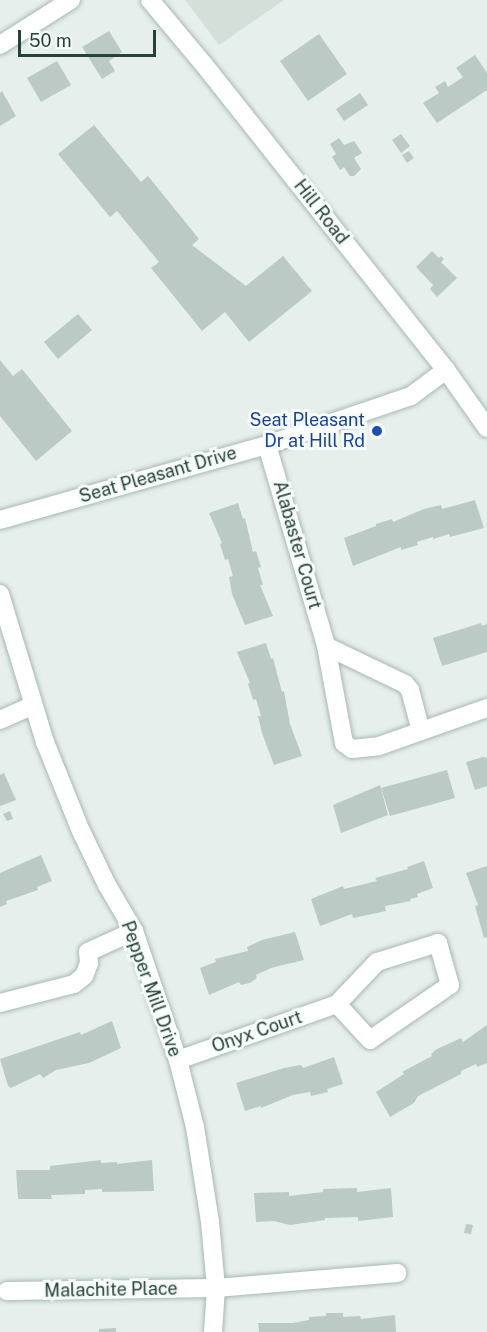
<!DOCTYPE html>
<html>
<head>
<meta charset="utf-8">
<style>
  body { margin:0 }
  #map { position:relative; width:487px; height:1332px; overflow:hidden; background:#e6efeb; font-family:"Public Sans",sans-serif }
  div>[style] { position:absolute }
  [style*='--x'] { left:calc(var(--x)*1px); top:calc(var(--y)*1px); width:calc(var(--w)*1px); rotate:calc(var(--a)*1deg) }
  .built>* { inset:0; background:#d4dfda }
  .building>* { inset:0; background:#bbcac4 }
  .roads { filter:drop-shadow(0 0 2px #a8b8b2) drop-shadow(0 0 2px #a8b8b2) }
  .street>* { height:18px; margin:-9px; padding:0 9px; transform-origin:9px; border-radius:9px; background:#fff }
  .secondary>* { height:18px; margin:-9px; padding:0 9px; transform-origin:9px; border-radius:9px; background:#fff }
  .dots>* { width:16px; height:16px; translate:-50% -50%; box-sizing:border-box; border:3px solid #f7fbf9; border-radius:50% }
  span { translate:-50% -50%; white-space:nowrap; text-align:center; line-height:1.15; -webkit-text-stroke:6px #f7fbf9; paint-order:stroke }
  .street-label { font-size:18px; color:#24423a }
  .transit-label { font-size:18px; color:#164399 }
  .right { translate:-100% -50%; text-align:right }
  .scale { position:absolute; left:18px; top:30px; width:138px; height:27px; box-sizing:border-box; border:3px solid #24423a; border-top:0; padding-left:8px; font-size:18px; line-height:21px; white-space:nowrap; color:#24423a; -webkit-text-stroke:4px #f7fbf9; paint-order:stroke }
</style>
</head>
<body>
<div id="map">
  <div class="built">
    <div style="clip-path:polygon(185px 0,284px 0,219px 45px)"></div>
  </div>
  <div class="building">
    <div style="clip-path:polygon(109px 31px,122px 52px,109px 61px,115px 71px,102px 79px,82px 47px)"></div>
    <div style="clip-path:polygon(319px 34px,347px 74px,308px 101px,280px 61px)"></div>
    <div style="clip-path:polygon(475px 55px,487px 73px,487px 90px,437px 123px,423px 103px,439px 93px,435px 87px,445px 81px,448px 87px,463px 77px,456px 68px)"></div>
    <div style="clip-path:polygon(57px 61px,71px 85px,41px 102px,27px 78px)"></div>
    <div style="clip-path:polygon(2px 91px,16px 116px,0 126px,0 93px)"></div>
    <div style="clip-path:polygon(360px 93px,368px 105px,344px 121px,336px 109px)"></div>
    <div style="clip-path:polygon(94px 125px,141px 182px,148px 176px,199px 239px,192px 245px,246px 286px,283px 256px,312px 291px,249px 342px,225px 312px,202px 331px,151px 268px,159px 262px,117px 211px,110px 217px,58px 154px)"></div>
    <div style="clip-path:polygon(401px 134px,410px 146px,401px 153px,392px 140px)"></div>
    <div style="clip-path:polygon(339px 138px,344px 145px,354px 141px,362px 153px,354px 158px,361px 169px,354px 176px,350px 176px,344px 167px,340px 170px,332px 157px,336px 154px,330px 144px)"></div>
    <div style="clip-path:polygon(409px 151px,414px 158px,407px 163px,402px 155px)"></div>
    <div style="clip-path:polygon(432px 251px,439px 258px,441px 256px,444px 259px,441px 262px,457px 278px,437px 297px,430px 289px,433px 285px,416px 267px)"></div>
    <div style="clip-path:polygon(78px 314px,92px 330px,58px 359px,44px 342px)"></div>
    <div style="clip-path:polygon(0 360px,13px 376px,22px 369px,72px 431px,36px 461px,0 416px)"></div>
    <div style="clip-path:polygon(475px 500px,484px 528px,450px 537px,449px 534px,433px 539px,433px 537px,417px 542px,418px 545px,401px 550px,401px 547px,353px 566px,344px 538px,376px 526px,376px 524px,392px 519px,393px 522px,424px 509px,441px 505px,442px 509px)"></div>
    <div style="clip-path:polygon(238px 503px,243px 519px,245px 518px,253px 552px,256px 551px,261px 567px,258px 568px,263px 585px,260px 585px,273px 616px,245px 625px,232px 594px,229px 577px,233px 576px,228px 559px,225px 560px,220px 544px,222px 543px,209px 513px)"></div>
    <div style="clip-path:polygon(481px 623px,482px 626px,487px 624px,487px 652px,442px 666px,433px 638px)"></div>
    <div style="clip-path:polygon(266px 643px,271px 659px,273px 658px,282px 692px,284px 691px,290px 724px,302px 756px,274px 765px,262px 733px,258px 716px,261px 716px,256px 699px,253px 700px,248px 684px,250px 683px,237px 652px)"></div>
    <div style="clip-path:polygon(483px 757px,487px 758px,487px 786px,475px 790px,466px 762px)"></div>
    <div style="clip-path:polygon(447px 770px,455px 798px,390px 816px,381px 788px)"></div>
    <div style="clip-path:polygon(4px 773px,16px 800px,0 806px,0 775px)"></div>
    <div style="clip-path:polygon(380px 785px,388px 815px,341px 833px,333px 805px)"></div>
    <div style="clip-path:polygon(10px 811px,13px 819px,7px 821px,3px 814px)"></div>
    <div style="clip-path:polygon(41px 855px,52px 881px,37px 887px,38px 890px,6px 901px,7px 904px,0 907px,0 873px)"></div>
    <div style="clip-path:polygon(424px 861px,433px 888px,417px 894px,418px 897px,410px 899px,411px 901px,385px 906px,386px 911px,353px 918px,352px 914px,320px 926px,311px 899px,343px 886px,344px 889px,377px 881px,375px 878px,408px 869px,407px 867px)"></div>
    <div style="clip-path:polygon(487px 866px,487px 937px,484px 938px,475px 906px,478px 905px,466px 873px)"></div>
    <div style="clip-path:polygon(295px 932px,304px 960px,271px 968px,256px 975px,257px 978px,250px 983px,241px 985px,239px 982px,209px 995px,200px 968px,216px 962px,215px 959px,248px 951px,247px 947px,262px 940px)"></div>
    <div style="clip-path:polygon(112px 1021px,121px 1048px,89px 1063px,56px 1070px,43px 1078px,40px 1074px,11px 1088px,8px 1086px,0 1059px,80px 1032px,81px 1035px)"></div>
    <div style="clip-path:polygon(487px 1025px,487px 1063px,477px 1067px,476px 1064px,461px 1071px,461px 1074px,418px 1096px,414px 1103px,390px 1117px,376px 1092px,404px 1074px,402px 1072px,432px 1056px,431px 1054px,437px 1049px,461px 1038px,463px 1042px)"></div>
    <div style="clip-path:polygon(334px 1057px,343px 1084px,327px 1089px,328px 1092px,311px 1096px,310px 1092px,293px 1095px,261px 1108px,261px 1106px,245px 1111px,236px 1083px,284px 1068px,301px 1065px,303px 1068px)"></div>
    <div style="clip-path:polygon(101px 1160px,101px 1163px,117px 1162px,117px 1164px,152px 1160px,154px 1191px,102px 1192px,102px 1189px,85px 1190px,85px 1194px,51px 1195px,52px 1199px,18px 1199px,16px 1170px,50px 1170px,50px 1166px)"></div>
    <div style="clip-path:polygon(357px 1188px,357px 1192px,391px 1188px,393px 1217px,358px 1221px,358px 1217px,325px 1218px,325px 1220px,290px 1225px,274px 1221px,256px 1222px,254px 1193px,289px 1192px,289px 1196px,323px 1192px,323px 1189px)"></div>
    <div style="clip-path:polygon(466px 1224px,473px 1225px,471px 1234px,464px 1233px)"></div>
    <div style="clip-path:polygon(326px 1313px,343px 1313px,343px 1317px,360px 1316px,361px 1319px,395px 1315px,396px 1332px,259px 1332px,258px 1323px,293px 1323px,309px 1320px,309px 1317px,326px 1316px)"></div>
    <div style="clip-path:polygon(116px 1328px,116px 1332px,99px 1332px,99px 1329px)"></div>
  </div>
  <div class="roads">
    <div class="street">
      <div style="--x:0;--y:45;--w:84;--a:-32.4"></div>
      <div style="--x:267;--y:445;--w:209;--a:73.6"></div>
      <div style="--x:326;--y:646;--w:88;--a:25.7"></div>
      <div style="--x:405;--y:684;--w:8;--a:50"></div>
      <div style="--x:410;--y:690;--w:42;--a:75"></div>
      <div style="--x:0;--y:594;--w:155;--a:73.1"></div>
      <div style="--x:45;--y:742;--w:96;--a:68"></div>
      <div style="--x:81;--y:831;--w:60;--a:64.3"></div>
      <div style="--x:107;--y:885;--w:53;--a:59.6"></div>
      <div style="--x:134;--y:931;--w:136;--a:71.2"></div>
      <div style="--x:178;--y:1060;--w:69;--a:75.8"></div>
      <div style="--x:195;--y:1127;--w:96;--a:81"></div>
      <div style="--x:210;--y:1222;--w:66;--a:84.8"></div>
      <div style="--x:216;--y:1288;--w:44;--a:93.9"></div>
      <div style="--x:326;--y:646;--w:99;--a:79.5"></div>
      <div style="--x:344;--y:743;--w:10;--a:37"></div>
      <div style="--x:352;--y:749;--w:27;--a:-6"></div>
      <div style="--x:379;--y:746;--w:114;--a:-19.4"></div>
      <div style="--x:0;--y:720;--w:35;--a:-24"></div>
      <div style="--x:0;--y:1003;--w:76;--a:-14.4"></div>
      <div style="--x:74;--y:984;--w:13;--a:-39"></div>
      <div style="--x:84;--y:976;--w:14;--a:-69"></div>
      <div style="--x:89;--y:963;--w:11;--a:-95"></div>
      <div style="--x:88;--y:952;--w:51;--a:-24.5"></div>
      <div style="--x:178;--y:1060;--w:169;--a:-19.4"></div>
      <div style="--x:337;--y:1004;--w:58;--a:-46.4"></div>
      <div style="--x:377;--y:962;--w:64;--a:-17.3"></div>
      <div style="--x:438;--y:943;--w:44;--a:74.1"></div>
      <div style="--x:450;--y:985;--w:97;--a:145.5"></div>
      <div style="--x:370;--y:1040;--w:49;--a:-132.5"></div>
      <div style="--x:7;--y:1291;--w:209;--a:-0.8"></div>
      <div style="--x:216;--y:1288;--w:182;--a:-4.7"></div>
    </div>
    <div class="secondary">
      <div style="--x:150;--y:0;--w:86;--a:50.2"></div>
      <div style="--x:205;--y:66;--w:388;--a:51.6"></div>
      <div style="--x:446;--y:370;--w:71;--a:54.7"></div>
      <div style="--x:0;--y:520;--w:277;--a:-15.7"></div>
      <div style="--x:267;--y:445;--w:102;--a:-18.8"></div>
      <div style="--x:364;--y:412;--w:50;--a:-18.8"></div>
      <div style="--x:411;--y:396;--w:44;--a:-36.6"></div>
    </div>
  </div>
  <div class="dots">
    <div style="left:377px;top:431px;background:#1a4fb4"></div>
  </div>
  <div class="street-label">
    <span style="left:321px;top:212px;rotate:52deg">Hill Road</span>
    <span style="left:158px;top:475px;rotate:-16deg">Seat Pleasant Drive</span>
    <span style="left:297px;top:545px;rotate:74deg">Alabaster Court</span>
    <span style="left:151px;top:989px;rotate:70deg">Pepper Mill Drive</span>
    <span style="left:257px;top:1032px;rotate:-19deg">Onyx Court</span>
    <span style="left:111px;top:1290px;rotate:-1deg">Malachite Place</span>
  </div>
  <div class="transit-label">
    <span class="right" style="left:365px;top:431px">Seat Pleasant<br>Dr at Hill Rd</span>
  </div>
  <div class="scale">50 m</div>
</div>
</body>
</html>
